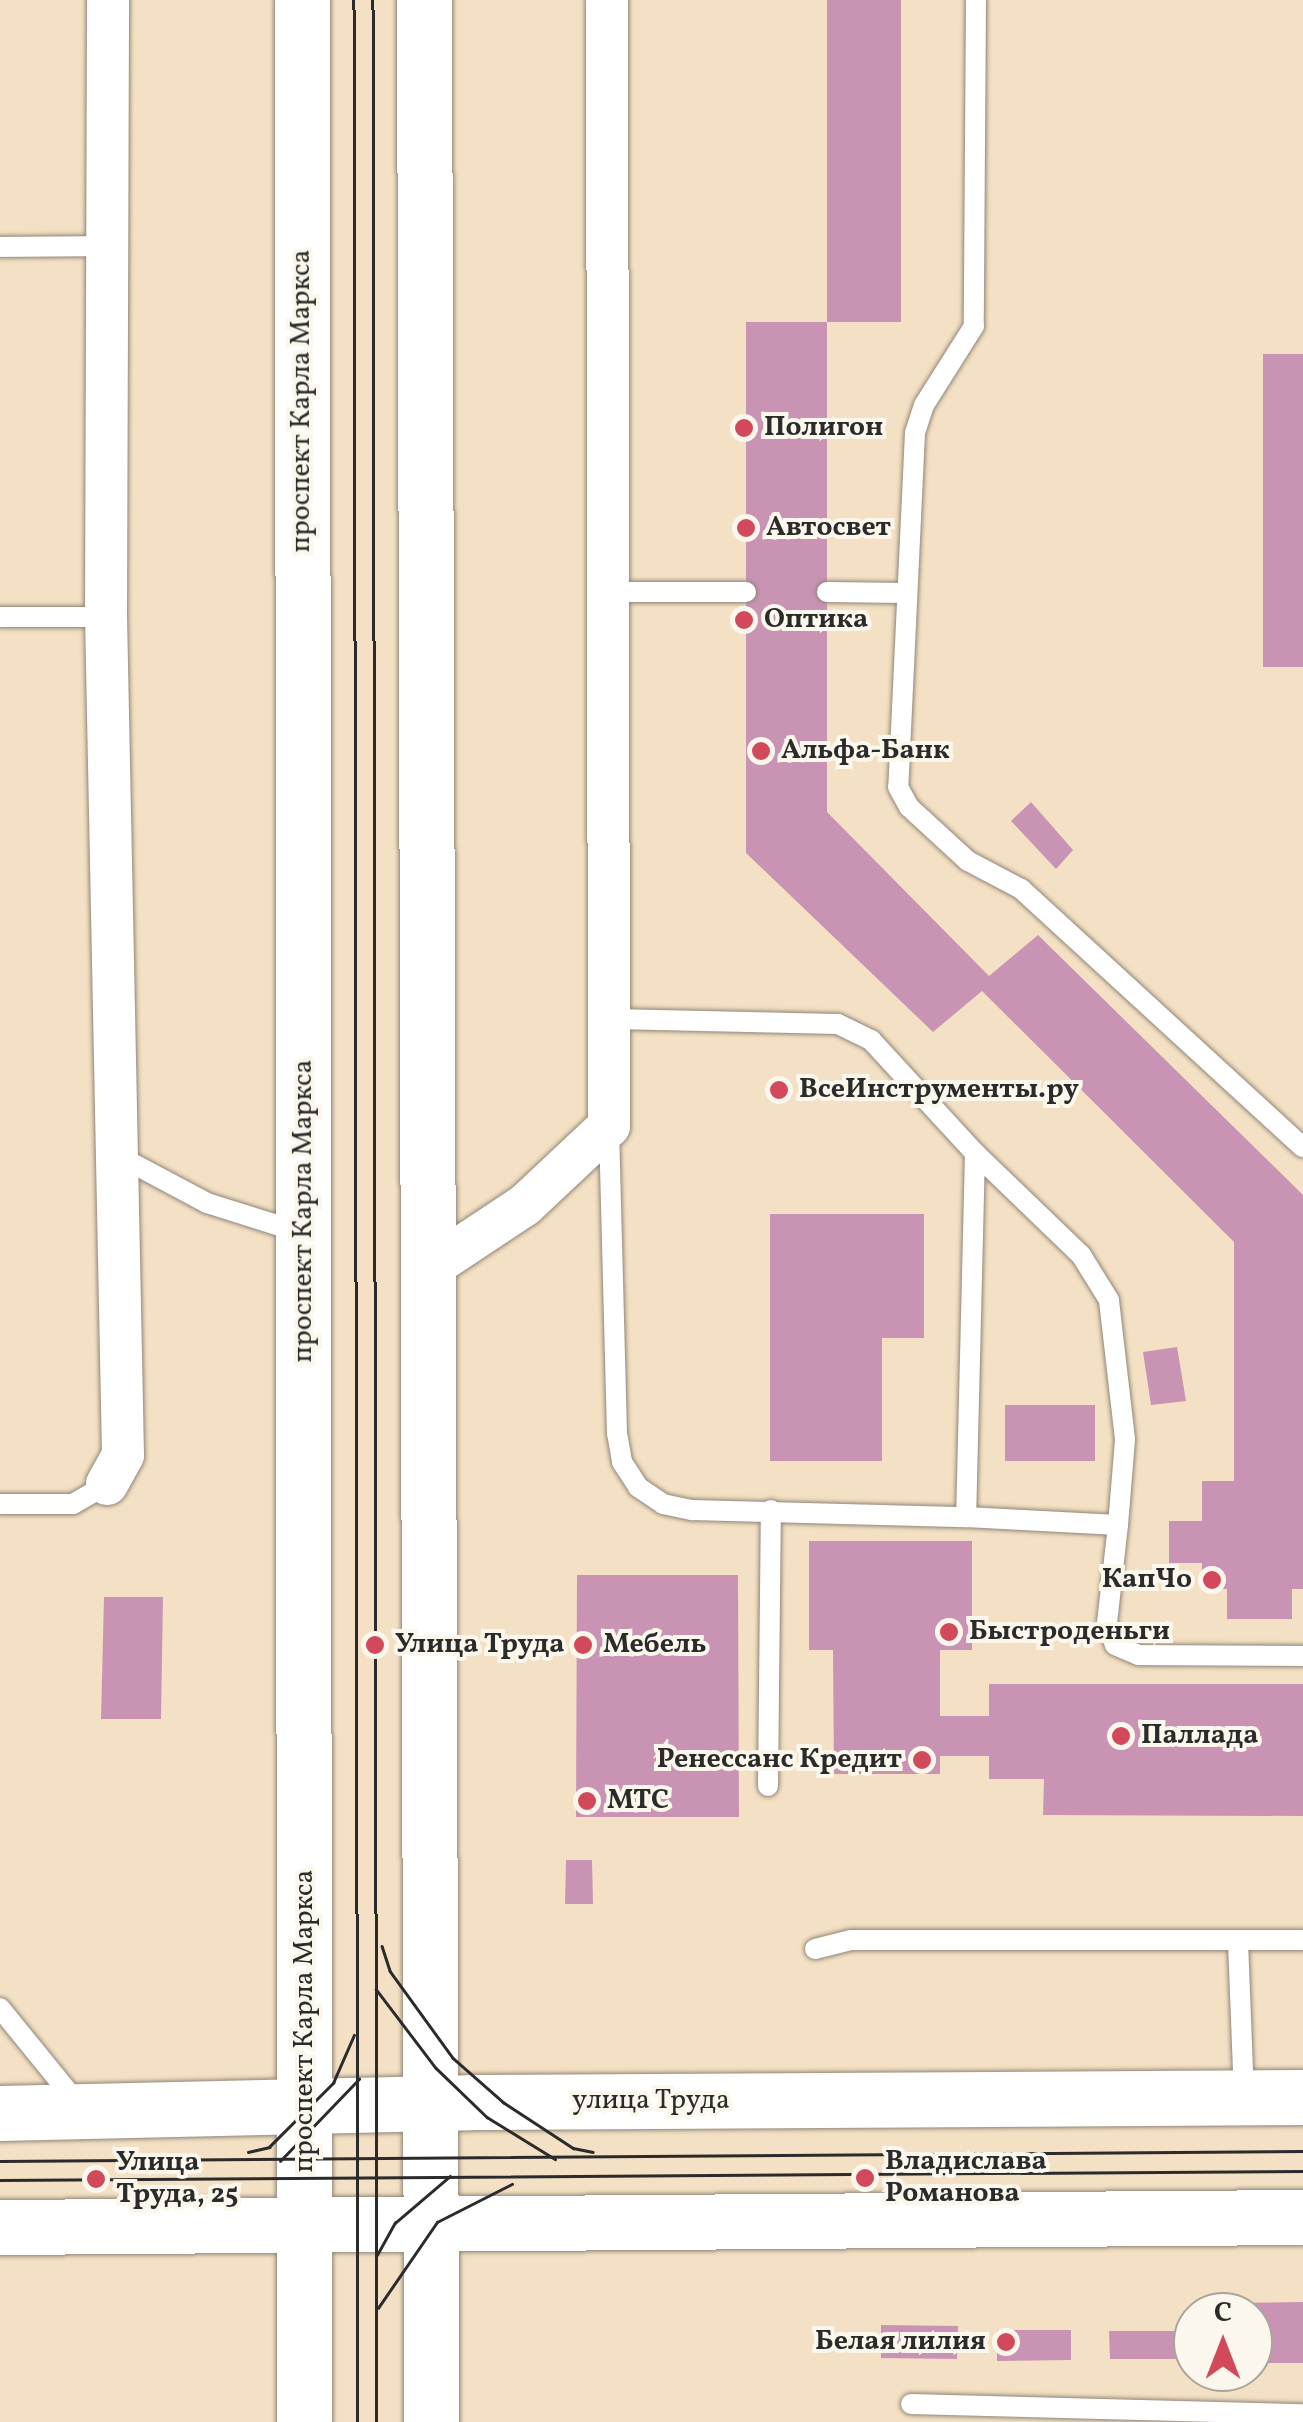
<!DOCTYPE html>
<html>
<head>
<meta charset="utf-8">
<style>
  body { margin:0 }
  #map { position:relative; width:1303px; height:2422px; overflow:hidden; background:#f4e0c4; font-family:Vollkorn,serif }
  div>[style] { position:absolute }
  [style*='--x'] { left:calc(var(--x)*1px); top:calc(var(--y)*1px); width:calc(var(--w)*1px); rotate:calc(var(--a)*1deg) }
  .building>* { inset:0; background:#c994b4 }
  .roads { filter:drop-shadow(0 0 2px #908678) drop-shadow(0 0 2px #908678) }
  .lane>* { height:20px; margin:-10px; padding:0 10px; transform-origin:10px; border-radius:10px; background:#fff }
  .street>* { height:42px; margin:-21px; padding:0 21px; transform-origin:21px; border-radius:21px; background:#fff }
  .secondary>* { height:55px; margin:-27.5px; padding:0 27.5px; transform-origin:27.5px; border-radius:27.5px; background:#fff }
  .tram>* { height:2.5px; margin:-1.25px; padding:0 1.25px; transform-origin:1.25px; border-radius:1.25px; background:#2b2b2b }
  .dots>* { width:28px; height:28px; translate:-50% -50%; box-sizing:border-box; border:5px solid #fbf7ec; border-radius:50% }
  span { translate:-50% -50%; white-space:nowrap; text-align:center; line-height:1.15; -webkit-text-stroke:8px #fbf7ec; paint-order:stroke }
  .street-label { font-size:28px; color:#2b2b2b }
  .poi-label { font-size:28px; color:#2b2b2b; font-weight:700 }
  .left { translate:0 -50%; text-align:left }
  .right { translate:-100% -50%; text-align:right }
  .north { position:absolute; left:1173px; top:2292px; width:100px; height:100px; box-sizing:border-box; background:#fbf7ec; border:2px solid #a8a59f; border-radius:50%; rotate:0deg; font-size:28px; font-weight:700; line-height:40px; text-align:center; color:#2b2b2b }
  .north::after { content:''; display:block; margin:auto; width:35px; height:45px; background:#d1495b; clip-path:polygon(50% 0,100% 100%,50% 72%,0 100%) }
</style>
</head>
<body>
<div id="map">
  <div class="building">
    <div style="clip-path:polygon(827px 0,901px 0,901px 322px,827px 322px,827px 812px,989px 976px,1038px 935px,1303px 1195px,1303px 1589px,1292px 1589px,1292px 1619px,1227px 1619px,1227px 1589px,1202px 1589px,1202px 1563px,1169px 1563px,1169px 1521px,1202px 1521px,1202px 1481px,1234px 1481px,1234px 1242px,982px 991px,933px 1032px,746px 853px,746px 322px,827px 322px)"></div>
    <div style="clip-path:polygon(1263px 354px,1303px 354px,1303px 667px,1263px 667px)"></div>
    <div style="clip-path:polygon(1031px 802px,1073px 850px,1056px 869px,1011px 821px)"></div>
    <div style="clip-path:polygon(770px 1214px,924px 1214px,924px 1338px,882px 1338px,882px 1461px,770px 1461px)"></div>
    <div style="clip-path:polygon(1177px 1347px,1186px 1401px,1151px 1405px,1143px 1352px)"></div>
    <div style="clip-path:polygon(1005px 1405px,1095px 1405px,1095px 1461px,1005px 1461px)"></div>
    <div style="clip-path:polygon(809px 1541px,972px 1541px,972px 1650px,940px 1650px,940px 1716px,989px 1716px,989px 1684px,1303px 1684px,1303px 1816px,1043px 1815px,1044px 1779px,989px 1779px,989px 1756px,940px 1756px,940px 1774px,834px 1774px,833px 1650px,809px 1650px)"></div>
    <div style="clip-path:polygon(577px 1575px,738px 1575px,739px 1817px,576px 1817px)"></div>
    <div style="clip-path:polygon(104px 1597px,163px 1597px,161px 1719px,101px 1719px)"></div>
    <div style="clip-path:polygon(566px 1860px,592px 1860px,593px 1904px,565px 1904px)"></div>
    <div style="clip-path:polygon(1303px 2302px,1303px 2363px,1253px 2363px,1253px 2312px,1232px 2312px,1232px 2303px)"></div>
    <div style="clip-path:polygon(881px 2325px,958px 2326px,957px 2359px,881px 2358px)"></div>
    <div style="clip-path:polygon(997px 2330px,1071px 2330px,1071px 2360px,997px 2361px)"></div>
    <div style="clip-path:polygon(1109px 2331px,1190px 2331px,1192px 2359px,1110px 2359px)"></div>
  </div>
  <div class="roads">
    <div class="lane">
      <div style="--x:976;--y:0;--w:326;--a:90.4"></div>
      <div style="--x:974;--y:326;--w:93;--a:122.3"></div>
      <div style="--x:924;--y:405;--w:29;--a:108"></div>
      <div style="--x:915;--y:433;--w:354;--a:92.7"></div>
      <div style="--x:898;--y:787;--w:23;--a:61"></div>
      <div style="--x:909;--y:807;--w:80;--a:42.5"></div>
      <div style="--x:968;--y:861;--w:60;--a:27.8"></div>
      <div style="--x:1021;--y:889;--w:382;--a:42.5"></div>
      <div style="--x:0;--y:247;--w:111;--a:-0.5"></div>
      <div style="--x:608;--y:592;--w:138;--a:0"></div>
      <div style="--x:827;--y:592;--w:77;--a:0.7"></div>
      <div style="--x:0;--y:617;--w:106;--a:0"></div>
      <div style="--x:613;--y:1019;--w:225;--a:1.3"></div>
      <div style="--x:838;--y:1024;--w:37;--a:26"></div>
      <div style="--x:871;--y:1040;--w:154;--a:47.4"></div>
      <div style="--x:975;--y:1153;--w:364;--a:91.4"></div>
      <div style="--x:966;--y:1517;--w:152;--a:3"></div>
      <div style="--x:1118;--y:1525;--w:86;--a:-85.3"></div>
      <div style="--x:1125;--y:1439;--w:140;--a:-96.6"></div>
      <div style="--x:1109;--y:1300;--w:53;--a:-121.9"></div>
      <div style="--x:1081;--y:1255;--w:147;--a:-136.1"></div>
      <div style="--x:609;--y:1128;--w:305;--a:88.5"></div>
      <div style="--x:617;--y:1433;--w:29;--a:80"></div>
      <div style="--x:622;--y:1462;--w:30;--a:57"></div>
      <div style="--x:638;--y:1487;--w:30;--a:34"></div>
      <div style="--x:663;--y:1504;--w:30;--a:12"></div>
      <div style="--x:692;--y:1510;--w:274;--a:1.5"></div>
      <div style="--x:115;--y:1154;--w:104;--a:28"></div>
      <div style="--x:207;--y:1203;--w:96;--a:17.5"></div>
      <div style="--x:0;--y:1504;--w:73;--a:0"></div>
      <div style="--x:73;--y:1504;--w:39;--a:-30"></div>
      <div style="--x:1118;--y:1525;--w:99;--a:96.4"></div>
      <div style="--x:1107;--y:1623;--w:23;--a:70"></div>
      <div style="--x:1115;--y:1645;--w:25;--a:23"></div>
      <div style="--x:1138;--y:1655;--w:165;--a:0.3"></div>
      <div style="--x:768;--y:1786;--w:276;--a:-89.4"></div>
      <div style="--x:1238;--y:1941;--w:155;--a:87.8"></div>
      <div style="--x:815;--y:1949;--w:37;--a:-14"></div>
      <div style="--x:851;--y:1940;--w:452;--a:0"></div>
      <div style="--x:0;--y:2008;--w:124;--a:50.9"></div>
      <div style="--x:911;--y:2404;--w:392;--a:1.5"></div>
    </div>
    <div class="street">
      <div style="--x:427;--y:1270;--w:118;--a:-33.6"></div>
      <div style="--x:525;--y:1205;--w:115;--a:-43.2"></div>
      <div style="--x:609;--y:1126;--w:1126;--a:-90.1"></div>
      <div style="--x:107;--y:1484;--w:33;--a:-61"></div>
      <div style="--x:123;--y:1455;--w:838;--a:-91.16"></div>
      <div style="--x:106;--y:617;--w:617;--a:-89.81"></div>
    </div>
    <div class="secondary">
      <div style="--x:302;--y:0;--w:2422;--a:89.95"></div>
      <div style="--x:424;--y:0;--w:2422;--a:89.83"></div>
      <div style="--x:0;--y:2113;--w:471;--a:-1.3"></div>
      <div style="--x:471;--y:2102;--w:832;--a:-0.34"></div>
      <div style="--x:0;--y:2227;--w:1303;--a:-0.44"></div>
    </div>
  </div>
  <div class="tram">
    <div style="--x:354;--y:0;--w:2422;--a:89.91"></div>
    <div style="--x:373;--y:0;--w:2422;--a:89.91"></div>
    <div style="--x:382;--y:1946;--w:26;--a:72"></div>
    <div style="--x:390;--y:1971;--w:107;--a:54.1"></div>
    <div style="--x:453;--y:2058;--w:67;--a:41.3"></div>
    <div style="--x:503;--y:2102;--w:84;--a:33.3"></div>
    <div style="--x:573;--y:2148;--w:20;--a:11"></div>
    <div style="--x:376;--y:1989;--w:99;--a:52.8"></div>
    <div style="--x:436;--y:2068;--w:71;--a:43.9"></div>
    <div style="--x:487;--y:2117;--w:80;--a:31.7"></div>
    <div style="--x:248;--y:2152;--w:22;--a:-13"></div>
    <div style="--x:269;--y:2147;--w:91;--a:-45"></div>
    <div style="--x:333;--y:2083;--w:52;--a:-66.4"></div>
    <div style="--x:0;--y:2161;--w:1303;--a:-0.44"></div>
    <div style="--x:280;--y:2161;--w:114;--a:-46.1"></div>
    <div style="--x:0;--y:2180;--w:1303;--a:-0.4"></div>
    <div style="--x:377;--y:2255;--w:37;--a:-61"></div>
    <div style="--x:395;--y:2223;--w:72;--a:-40.5"></div>
    <div style="--x:378;--y:2308;--w:104;--a:-55.5"></div>
    <div style="--x:437;--y:2222;--w:84;--a:-26.9"></div>
  </div>
  <div class="dots">
    <div style="left:744px;top:428px;background:#d1495b"></div>
    <div style="left:746px;top:528px;background:#d1495b"></div>
    <div style="left:744px;top:620px;background:#d1495b"></div>
    <div style="left:761px;top:751px;background:#d1495b"></div>
    <div style="left:779px;top:1090px;background:#d1495b"></div>
    <div style="left:1212px;top:1580px;background:#d1495b"></div>
    <div style="left:949px;top:1632px;background:#d1495b"></div>
    <div style="left:375px;top:1645px;background:#d1495b"></div>
    <div style="left:583px;top:1645px;background:#d1495b"></div>
    <div style="left:1121px;top:1736px;background:#d1495b"></div>
    <div style="left:922px;top:1760px;background:#d1495b"></div>
    <div style="left:587px;top:1801px;background:#d1495b"></div>
    <div style="left:865px;top:2178px;background:#d1495b"></div>
    <div style="left:96px;top:2179px;background:#d1495b"></div>
    <div style="left:1006px;top:2342px;background:#d1495b"></div>
  </div>
  <div class="street-label">
    <span style="left:302px;top:401px;rotate:-90deg">проспект Карла Маркса</span>
    <span style="left:304px;top:1211px;rotate:-90deg">проспект Карла Маркса</span>
    <span style="left:305px;top:2021px;rotate:-90deg">проспект Карла Маркса</span>
    <span style="left:651px;top:2101px">улица Труда</span>
  </div>
  <div class="poi-label">
    <span class="left" style="left:764px;top:428px">Полигон</span>
    <span class="left" style="left:766px;top:528px">Автосвет</span>
    <span class="left" style="left:764px;top:620px">Оптика</span>
    <span class="left" style="left:781px;top:751px">Альфа-Банк</span>
    <span class="left" style="left:799px;top:1090px">ВсеИнструменты.ру</span>
    <span class="right" style="left:1192px;top:1580px">КапЧо</span>
    <span class="left" style="left:969px;top:1632px">Быстроденьги</span>
    <span class="left" style="left:395px;top:1645px">Улица Труда</span>
    <span class="left" style="left:603px;top:1645px">Мебель</span>
    <span class="left" style="left:1141px;top:1736px">Паллада</span>
    <span class="right" style="left:902px;top:1760px">Ренессанс Кредит</span>
    <span class="left" style="left:607px;top:1801px">МТС</span>
    <span class="left" style="left:885px;top:2178px">Владислава<br>Романова</span>
    <span class="left" style="left:116px;top:2179px">Улица<br>Труда, 25</span>
    <span class="right" style="left:986px;top:2342px">Белая лилия</span>
  </div>
  <div class="north">С</div>
</div>
</body>
</html>
